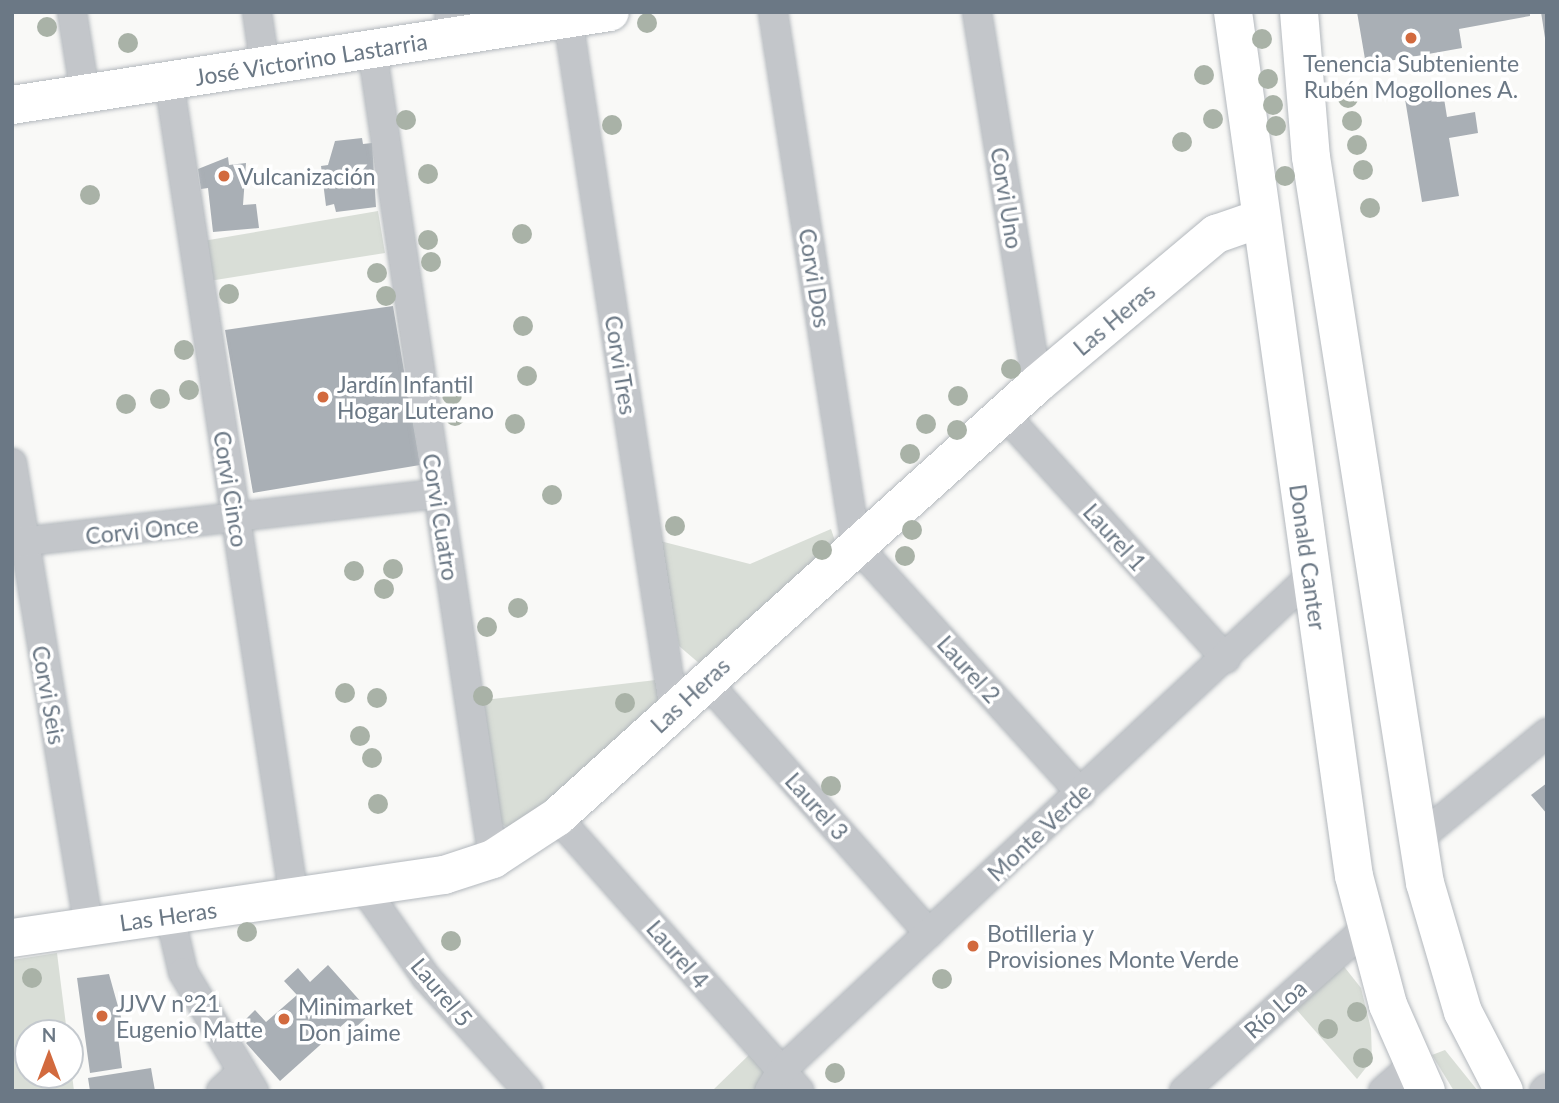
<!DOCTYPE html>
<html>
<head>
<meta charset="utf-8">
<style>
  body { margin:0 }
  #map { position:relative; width:1559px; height:1103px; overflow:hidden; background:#f9f9f7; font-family:Lato,sans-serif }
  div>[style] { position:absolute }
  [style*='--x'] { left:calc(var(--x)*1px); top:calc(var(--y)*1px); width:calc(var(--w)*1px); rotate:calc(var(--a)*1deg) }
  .green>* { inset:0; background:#d9ded7 }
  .building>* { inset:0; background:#a9afb5 }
  .roads { filter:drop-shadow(0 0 2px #b3b8bd) drop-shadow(0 0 2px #b3b8bd) }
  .street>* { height:28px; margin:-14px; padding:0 14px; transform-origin:14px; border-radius:14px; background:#c3c6ca }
  .secondary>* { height:38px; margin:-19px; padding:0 19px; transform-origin:19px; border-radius:19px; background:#fff }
  .trees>* { width:20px; height:20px; margin:-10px; border-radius:50%; background:#a9b2a7 }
  .dots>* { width:19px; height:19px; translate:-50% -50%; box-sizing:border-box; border:4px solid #fff; border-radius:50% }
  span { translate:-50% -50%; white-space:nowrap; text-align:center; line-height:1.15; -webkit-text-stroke:7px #fff; paint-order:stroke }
  .street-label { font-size:23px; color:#6b7885 }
  .poi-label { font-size:23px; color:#6b7885 }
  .left { translate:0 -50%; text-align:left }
  .frame { position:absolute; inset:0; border:14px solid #6b7885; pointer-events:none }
  .north { position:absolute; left:14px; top:1019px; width:70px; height:70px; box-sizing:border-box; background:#fff; border:2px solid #c4c9ce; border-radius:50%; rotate:0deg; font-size:19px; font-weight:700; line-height:28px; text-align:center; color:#6b7885 }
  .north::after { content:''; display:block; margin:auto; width:24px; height:32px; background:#d26a3e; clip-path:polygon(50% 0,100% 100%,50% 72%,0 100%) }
</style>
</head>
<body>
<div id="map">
  <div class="green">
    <div style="clip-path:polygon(378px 211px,385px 253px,209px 281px,203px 241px)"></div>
    <div style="clip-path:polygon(831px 529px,838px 550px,700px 664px,679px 646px,660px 541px,750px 564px)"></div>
    <div style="clip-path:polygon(656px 680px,660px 700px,549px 800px,508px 828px,494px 819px,475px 701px)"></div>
    <div style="clip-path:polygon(57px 953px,67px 1033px,28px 1033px,28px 1075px,70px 1075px,70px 1058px,74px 1091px,12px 1091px,12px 960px)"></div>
    <div style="clip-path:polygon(1342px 964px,1361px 988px,1371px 1029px,1372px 1060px,1357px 1079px,1296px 1009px)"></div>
    <div style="clip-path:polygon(754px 1050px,765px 1076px,756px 1091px,712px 1091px)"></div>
    <div style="clip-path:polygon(1445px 1050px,1478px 1091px,1454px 1091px,1432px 1055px)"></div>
  </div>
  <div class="building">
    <div style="clip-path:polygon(1357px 12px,1530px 12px,1530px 16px,1459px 29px,1462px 48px,1366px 65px)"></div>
    <div style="clip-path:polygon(1541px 12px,1547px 12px,1547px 38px,1545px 38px)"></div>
    <div style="clip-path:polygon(1442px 86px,1447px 117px,1475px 112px,1478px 133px,1449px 138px,1459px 196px,1422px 202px,1404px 93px)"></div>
    <div style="clip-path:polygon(362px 138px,363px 144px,372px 143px,376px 207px,336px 212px,334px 204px,326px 206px,321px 166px,328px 165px,335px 141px)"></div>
    <div style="clip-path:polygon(228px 157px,229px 165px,246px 163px,243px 205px,256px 204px,259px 228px,213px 232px,208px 188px,201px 189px,198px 169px)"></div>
    <div style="clip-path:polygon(393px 306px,420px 465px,253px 493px,225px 330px)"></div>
    <div style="clip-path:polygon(1547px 783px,1547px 814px,1531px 795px)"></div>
    <div style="clip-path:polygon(328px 965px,371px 1013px,355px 1028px,348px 1020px,280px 1081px,246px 1043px,256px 1034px,244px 1021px,255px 1010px,266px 1022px,297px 995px,284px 981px,298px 968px,310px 982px)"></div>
    <div style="clip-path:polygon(109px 974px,124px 1028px,117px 1029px,122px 1068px,90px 1073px,77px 978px)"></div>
    <div style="clip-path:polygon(151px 1068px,155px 1091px,90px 1091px,88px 1078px)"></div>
  </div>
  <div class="roads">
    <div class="street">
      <div style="--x:72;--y:12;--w:82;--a:80.9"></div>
      <div style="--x:257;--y:12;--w:55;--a:81.6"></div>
      <div style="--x:449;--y:12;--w:25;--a:81"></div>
      <div style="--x:773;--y:12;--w:539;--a:81.15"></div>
      <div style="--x:856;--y:545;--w:335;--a:47.8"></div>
      <div style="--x:977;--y:12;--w:377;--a:80.8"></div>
      <div style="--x:568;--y:19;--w:700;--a:81.29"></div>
      <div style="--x:372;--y:49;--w:819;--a:81.5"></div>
      <div style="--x:169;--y:81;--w:827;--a:81.3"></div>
      <div style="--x:1005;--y:415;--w:329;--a:47.8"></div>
      <div style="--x:12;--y:463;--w:469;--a:80.6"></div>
      <div style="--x:12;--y:543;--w:428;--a:-6.6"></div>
      <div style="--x:705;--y:680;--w:338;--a:48.5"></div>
      <div style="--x:557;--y:817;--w:366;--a:48.5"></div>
      <div style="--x:1418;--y:839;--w:167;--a:-39.4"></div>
      <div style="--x:363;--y:887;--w:110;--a:55"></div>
      <div style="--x:426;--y:977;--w:153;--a:48.2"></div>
      <div style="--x:170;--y:916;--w:57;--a:76.9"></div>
      <div style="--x:183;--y:972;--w:139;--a:59.2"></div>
      <div style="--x:221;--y:1091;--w:25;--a:-43"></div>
      <div style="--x:769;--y:1091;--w:23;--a:-59"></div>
      <div style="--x:781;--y:1071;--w:727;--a:-43.05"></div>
      <div style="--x:1184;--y:1091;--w:244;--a:-41.8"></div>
      <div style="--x:1383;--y:1091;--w:40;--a:-41"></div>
      <div style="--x:1544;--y:1091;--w:4;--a:-45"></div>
    </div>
    <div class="secondary">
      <div style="--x:1233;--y:12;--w:872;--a:82.03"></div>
      <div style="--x:1354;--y:876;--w:133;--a:75.2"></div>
      <div style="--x:1388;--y:1005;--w:94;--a:66.2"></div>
      <div style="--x:1299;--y:12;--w:145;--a:85.3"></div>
      <div style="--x:1311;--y:157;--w:735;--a:81.08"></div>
      <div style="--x:1425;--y:883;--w:134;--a:73.6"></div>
      <div style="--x:1463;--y:1012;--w:89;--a:62.6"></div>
      <div style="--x:12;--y:105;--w:605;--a:-8.84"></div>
      <div style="--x:12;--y:938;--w:437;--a:-8.3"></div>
      <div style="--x:444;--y:875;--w:52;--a:-18.1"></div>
      <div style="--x:493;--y:859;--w:77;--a:-33.3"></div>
      <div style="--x:557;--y:817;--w:646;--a:-42.05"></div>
      <div style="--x:1037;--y:384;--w:234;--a:-40"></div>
      <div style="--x:1216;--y:234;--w:46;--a:-19.2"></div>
    </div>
  </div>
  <div class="trees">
    <div style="left:647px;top:23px"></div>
    <div style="left:47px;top:27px"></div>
    <div style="left:1262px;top:39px"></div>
    <div style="left:128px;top:43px"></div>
    <div style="left:1204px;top:75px"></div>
    <div style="left:1268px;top:79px"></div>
    <div style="left:1348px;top:98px"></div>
    <div style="left:1273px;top:105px"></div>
    <div style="left:1213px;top:119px"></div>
    <div style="left:406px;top:120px"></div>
    <div style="left:1352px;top:121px"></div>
    <div style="left:612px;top:125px"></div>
    <div style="left:1276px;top:126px"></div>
    <div style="left:1182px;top:142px"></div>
    <div style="left:1357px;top:145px"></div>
    <div style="left:1363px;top:170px"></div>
    <div style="left:428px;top:174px"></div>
    <div style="left:1285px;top:176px"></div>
    <div style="left:90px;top:195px"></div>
    <div style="left:1370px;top:208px"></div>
    <div style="left:522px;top:234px"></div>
    <div style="left:428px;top:240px"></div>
    <div style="left:431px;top:262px"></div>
    <div style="left:377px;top:273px"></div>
    <div style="left:229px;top:294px"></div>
    <div style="left:386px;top:296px"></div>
    <div style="left:523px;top:326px"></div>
    <div style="left:184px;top:350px"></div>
    <div style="left:1011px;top:369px"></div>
    <div style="left:527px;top:376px"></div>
    <div style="left:189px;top:390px"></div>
    <div style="left:452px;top:395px"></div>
    <div style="left:958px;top:396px"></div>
    <div style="left:160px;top:399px"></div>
    <div style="left:126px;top:404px"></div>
    <div style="left:455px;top:416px"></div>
    <div style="left:515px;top:424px"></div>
    <div style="left:926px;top:424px"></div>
    <div style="left:957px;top:430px"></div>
    <div style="left:910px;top:454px"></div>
    <div style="left:552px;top:495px"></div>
    <div style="left:675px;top:526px"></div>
    <div style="left:912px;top:530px"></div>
    <div style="left:822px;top:550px"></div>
    <div style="left:905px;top:556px"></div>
    <div style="left:393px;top:569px"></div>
    <div style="left:354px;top:571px"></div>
    <div style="left:384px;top:589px"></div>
    <div style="left:518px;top:608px"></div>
    <div style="left:487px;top:627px"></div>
    <div style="left:345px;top:693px"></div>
    <div style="left:483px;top:696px"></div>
    <div style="left:377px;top:698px"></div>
    <div style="left:625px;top:703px"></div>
    <div style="left:360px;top:736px"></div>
    <div style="left:372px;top:758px"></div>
    <div style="left:831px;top:786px"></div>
    <div style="left:378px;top:804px"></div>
    <div style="left:247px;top:932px"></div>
    <div style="left:451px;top:941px"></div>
    <div style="left:32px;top:978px"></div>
    <div style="left:942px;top:979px"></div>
    <div style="left:1357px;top:1012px"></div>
    <div style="left:1328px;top:1029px"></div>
    <div style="left:1363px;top:1058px"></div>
    <div style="left:835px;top:1073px"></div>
  </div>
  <div class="dots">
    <div style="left:1411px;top:38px;background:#d26a3e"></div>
    <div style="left:224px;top:176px;background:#d26a3e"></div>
    <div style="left:323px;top:397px;background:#d26a3e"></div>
    <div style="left:973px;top:946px;background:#d26a3e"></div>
    <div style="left:102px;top:1016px;background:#d26a3e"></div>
    <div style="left:284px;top:1019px;background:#d26a3e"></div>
  </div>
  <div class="street-label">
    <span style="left:311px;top:59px;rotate:-9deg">José Victorino Lastarria</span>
    <span style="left:1007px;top:198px;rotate:81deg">Corvi Uno</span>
    <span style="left:815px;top:278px;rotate:81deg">Corvi Dos</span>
    <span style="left:1114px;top:319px;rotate:-40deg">Las Heras</span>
    <span style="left:621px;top:365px;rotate:81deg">Corvi Tres</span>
    <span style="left:231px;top:489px;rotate:81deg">Corvi Cinco</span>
    <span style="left:441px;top:517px;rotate:81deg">Corvi Cuatro</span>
    <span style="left:142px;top:530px;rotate:-6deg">Corvi Once</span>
    <span style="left:1115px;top:537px;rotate:48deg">Laurel 1</span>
    <span style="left:1308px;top:557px;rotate:82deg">Donald Canter</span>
    <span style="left:969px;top:669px;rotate:48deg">Laurel 2</span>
    <span style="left:49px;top:695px;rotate:80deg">Corvi Seis</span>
    <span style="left:690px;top:695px;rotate:-43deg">Las Heras</span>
    <span style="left:817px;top:806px;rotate:48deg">Laurel 3</span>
    <span style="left:1039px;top:832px;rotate:-43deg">Monte Verde</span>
    <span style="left:168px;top:916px;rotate:-8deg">Las Heras</span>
    <span style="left:678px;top:954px;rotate:49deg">Laurel 4</span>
    <span style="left:442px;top:992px;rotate:50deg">Laurel 5</span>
    <span style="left:1275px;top:1009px;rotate:-42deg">Río Loa</span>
  </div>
  <div class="poi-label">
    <span style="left:1411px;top:76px">Tenencia Subteniente<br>Rubén Mogollones A.</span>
    <span class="left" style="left:238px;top:176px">Vulcanización</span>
    <span class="left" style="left:337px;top:397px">Jardín Infantil<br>Hogar Luterano</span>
    <span class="left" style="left:987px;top:946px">Botilleria y<br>Provisiones Monte Verde</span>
    <span class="left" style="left:116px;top:1016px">JJVV n°21<br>Eugenio Matte</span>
    <span class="left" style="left:298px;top:1019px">Minimarket<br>Don jaime</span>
  </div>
  <div class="frame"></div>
  <div class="north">N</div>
</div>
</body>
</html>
